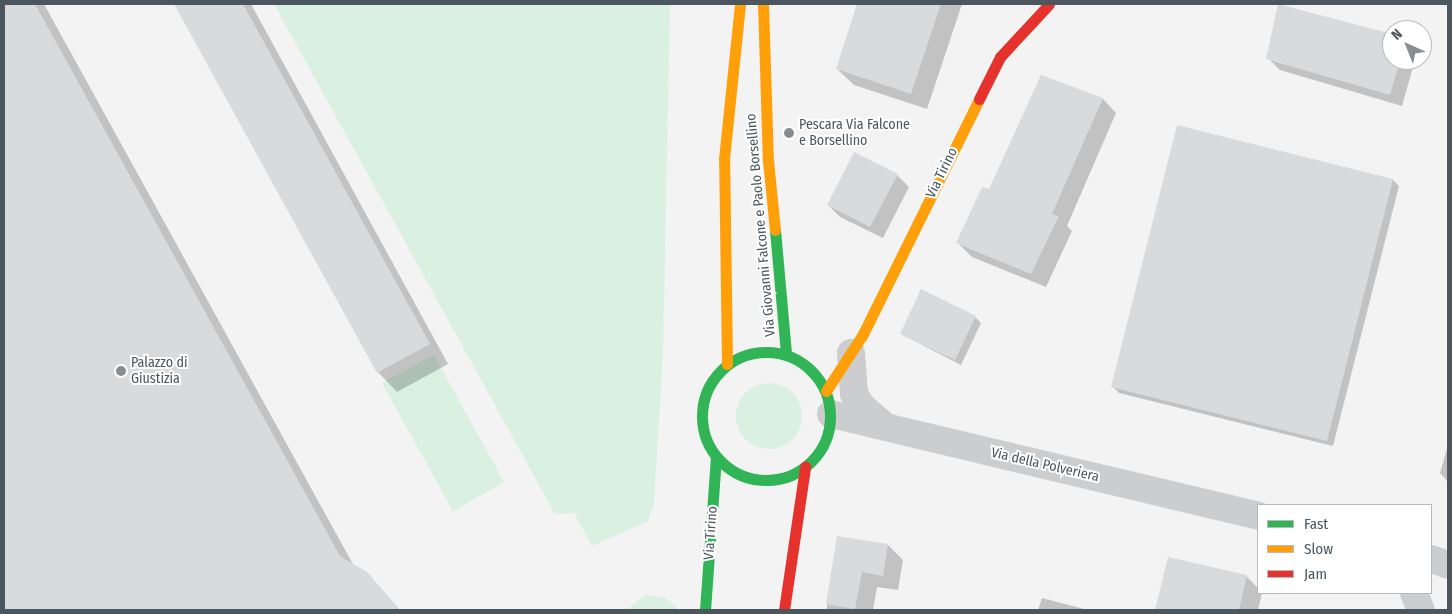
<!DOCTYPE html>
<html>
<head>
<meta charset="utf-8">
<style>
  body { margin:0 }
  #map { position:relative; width:1452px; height:614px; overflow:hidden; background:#f3f3f3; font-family:"Fira Sans Condensed",sans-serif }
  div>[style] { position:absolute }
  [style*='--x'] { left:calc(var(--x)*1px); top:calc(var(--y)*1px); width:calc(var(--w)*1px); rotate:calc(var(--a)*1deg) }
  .green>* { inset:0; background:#daf0e1 }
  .round { border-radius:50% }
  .shadow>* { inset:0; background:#0003 }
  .building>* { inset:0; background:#d9dadc }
  .street>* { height:28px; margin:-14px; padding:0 14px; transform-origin:14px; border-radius:14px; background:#cbcdce }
  .fast>* { height:11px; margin:-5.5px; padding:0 5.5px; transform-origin:5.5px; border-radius:5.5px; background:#30b455 }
  .fast>.ring { margin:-5.5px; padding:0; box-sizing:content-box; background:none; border:11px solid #30b455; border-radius:50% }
  .slow>* { height:11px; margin:-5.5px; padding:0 5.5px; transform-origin:5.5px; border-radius:5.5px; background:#ff9f0a }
  .jam>* { height:11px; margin:-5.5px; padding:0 5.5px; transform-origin:5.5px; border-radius:5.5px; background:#e5322d }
  .dots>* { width:14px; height:14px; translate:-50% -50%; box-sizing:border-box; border:2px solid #fff; border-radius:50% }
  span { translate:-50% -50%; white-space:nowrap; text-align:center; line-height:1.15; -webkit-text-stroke:4px #fff; paint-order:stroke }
  .poi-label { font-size:14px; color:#4b565f }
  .left { translate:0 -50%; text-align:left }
  .street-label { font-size:14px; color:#4b565f }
  .frame { position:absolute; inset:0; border:5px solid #4b565f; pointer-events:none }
  .legend { position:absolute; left:1257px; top:504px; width:175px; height:90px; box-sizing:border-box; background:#fff; border:1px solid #b7bbbf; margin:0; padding:6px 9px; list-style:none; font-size:15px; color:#4b565f }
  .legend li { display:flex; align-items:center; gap:10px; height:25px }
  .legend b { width:25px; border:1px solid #b7bbbf }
  .north { position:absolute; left:1382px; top:20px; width:50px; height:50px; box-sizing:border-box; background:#fff; border:1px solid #b7bbbf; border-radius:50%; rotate:316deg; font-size:14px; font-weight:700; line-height:20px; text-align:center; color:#4b565f }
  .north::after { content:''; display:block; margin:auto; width:18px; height:22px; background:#868d93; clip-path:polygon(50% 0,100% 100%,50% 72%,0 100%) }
</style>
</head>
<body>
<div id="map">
  <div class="green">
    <div style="clip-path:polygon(274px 4px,670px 4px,663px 350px,654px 504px,648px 521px,592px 546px,574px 513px,555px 514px)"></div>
    <div style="clip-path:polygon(434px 355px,504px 482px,453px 511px,382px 383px)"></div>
    <div class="round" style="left:736px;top:383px;width:66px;height:66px"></div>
    <div style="clip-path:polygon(646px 595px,666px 598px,680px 610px,626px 610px)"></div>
  </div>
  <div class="shadow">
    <div style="clip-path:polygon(4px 4px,44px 4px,354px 566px,366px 573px,400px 610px,4px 610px)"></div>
    <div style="clip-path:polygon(176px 4px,251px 4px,448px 364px,397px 392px,378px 372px)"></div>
    <div style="clip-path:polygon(858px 4px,962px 4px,927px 109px,854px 85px,837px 69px)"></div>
    <div style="clip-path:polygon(1392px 36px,1392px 60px,1415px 60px,1402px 106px,1280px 70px,1268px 58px)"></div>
    <div style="clip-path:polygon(1041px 76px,1103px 99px,1116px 113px,1067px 226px,1072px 231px,1046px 287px,972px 257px,958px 243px,989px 191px)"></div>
    <div style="clip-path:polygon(855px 153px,897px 175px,909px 187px,883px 238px,840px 217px,828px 205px)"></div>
    <div style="clip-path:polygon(1393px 180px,1399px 186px,1333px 446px,1119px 393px,1113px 387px)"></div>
    <div style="clip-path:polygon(975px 317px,981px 323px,961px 365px,901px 334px)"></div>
    <div style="clip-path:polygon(1448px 445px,1448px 482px,1440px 473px)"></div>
    <div style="clip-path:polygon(888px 545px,903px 560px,898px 590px,877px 587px,873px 610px,827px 610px,827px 604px)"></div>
    <div style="clip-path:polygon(1169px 558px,1246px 576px,1258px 588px,1258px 593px,1262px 593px,1258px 610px,1157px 610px)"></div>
    <div style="clip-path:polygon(1042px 598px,1088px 610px,1038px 610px)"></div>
  </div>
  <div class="building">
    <div style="clip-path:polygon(4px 4px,35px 4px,340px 556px,367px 572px,400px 610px,4px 610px)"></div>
    <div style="clip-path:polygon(174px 4px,243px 4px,430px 344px,377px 373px)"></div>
    <div style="clip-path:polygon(857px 4px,941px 4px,911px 94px,836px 69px)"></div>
    <div style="clip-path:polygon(1278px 4px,1392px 34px,1392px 60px,1400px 60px,1390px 95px,1266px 59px)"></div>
    <div style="clip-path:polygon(1041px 75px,1103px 98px,1052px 214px,1059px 216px,1031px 274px,956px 243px,982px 187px,989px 189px)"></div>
    <div style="clip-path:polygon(1177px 125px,1393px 179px,1327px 441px,1111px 387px)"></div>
    <div style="clip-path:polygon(854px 152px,898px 174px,870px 227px,827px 205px)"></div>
    <div style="clip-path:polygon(921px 289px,976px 316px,955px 360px,900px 334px)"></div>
    <div style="clip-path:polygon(837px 536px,888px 544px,883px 576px,862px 572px,855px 609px,826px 604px)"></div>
    <div style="clip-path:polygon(1168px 557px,1247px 575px,1239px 610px,1155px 610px)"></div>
  </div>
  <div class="street">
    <div style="--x:851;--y:353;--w:41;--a:85.8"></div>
    <div style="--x:854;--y:394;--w:15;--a:58"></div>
    <div style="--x:862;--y:407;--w:30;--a:40"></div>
    <div style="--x:831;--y:414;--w:439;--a:13.4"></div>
    <div style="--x:1431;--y:559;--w:18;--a:19"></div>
    <div style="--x:1414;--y:593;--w:18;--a:68"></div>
  </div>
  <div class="fast">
    <div style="--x:775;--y:230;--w:124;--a:84.9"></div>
    <div class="ring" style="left:702px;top:352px;width:117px;height:117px"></div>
    <div style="--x:705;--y:610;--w:154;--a:-85.9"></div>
  </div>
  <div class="slow">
    <div style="--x:763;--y:4;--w:156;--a:88.2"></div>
    <div style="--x:768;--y:160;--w:70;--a:84.3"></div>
    <div style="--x:727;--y:364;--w:205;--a:-90.8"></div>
    <div style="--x:724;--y:159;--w:156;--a:-84.1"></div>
    <div style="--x:826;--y:391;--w:68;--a:-57"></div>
    <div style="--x:863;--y:334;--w:262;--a:-63.7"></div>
  </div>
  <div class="jam">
    <div style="--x:979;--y:99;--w:47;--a:-63.4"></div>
    <div style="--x:1000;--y:57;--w:72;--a:-47.2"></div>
    <div style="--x:784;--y:610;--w:145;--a:-81.6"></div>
  </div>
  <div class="dots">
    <div style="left:789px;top:133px;background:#868d93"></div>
    <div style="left:121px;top:371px;background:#868d93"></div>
  </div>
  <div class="poi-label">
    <span class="left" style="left:799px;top:133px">Pescara Via Falcone<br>e Borsellino</span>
    <span class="left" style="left:131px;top:371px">Palazzo di<br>Giustizia</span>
  </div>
  <div class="street-label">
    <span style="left:942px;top:173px;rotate:-64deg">Via Tirino</span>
    <span style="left:761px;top:225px;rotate:-95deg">Via Giovanni Falcone e Paolo Borsellino</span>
    <span style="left:1045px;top:465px;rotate:13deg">Via della Polveriera</span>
    <span style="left:711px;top:533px;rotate:-86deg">Via Tirino</span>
  </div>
  <div class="frame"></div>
  <ul class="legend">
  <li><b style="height:6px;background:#30b455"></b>Fast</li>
  <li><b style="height:6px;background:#ff9f0a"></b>Slow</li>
  <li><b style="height:6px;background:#e5322d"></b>Jam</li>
  </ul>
  <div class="north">N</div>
</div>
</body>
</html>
